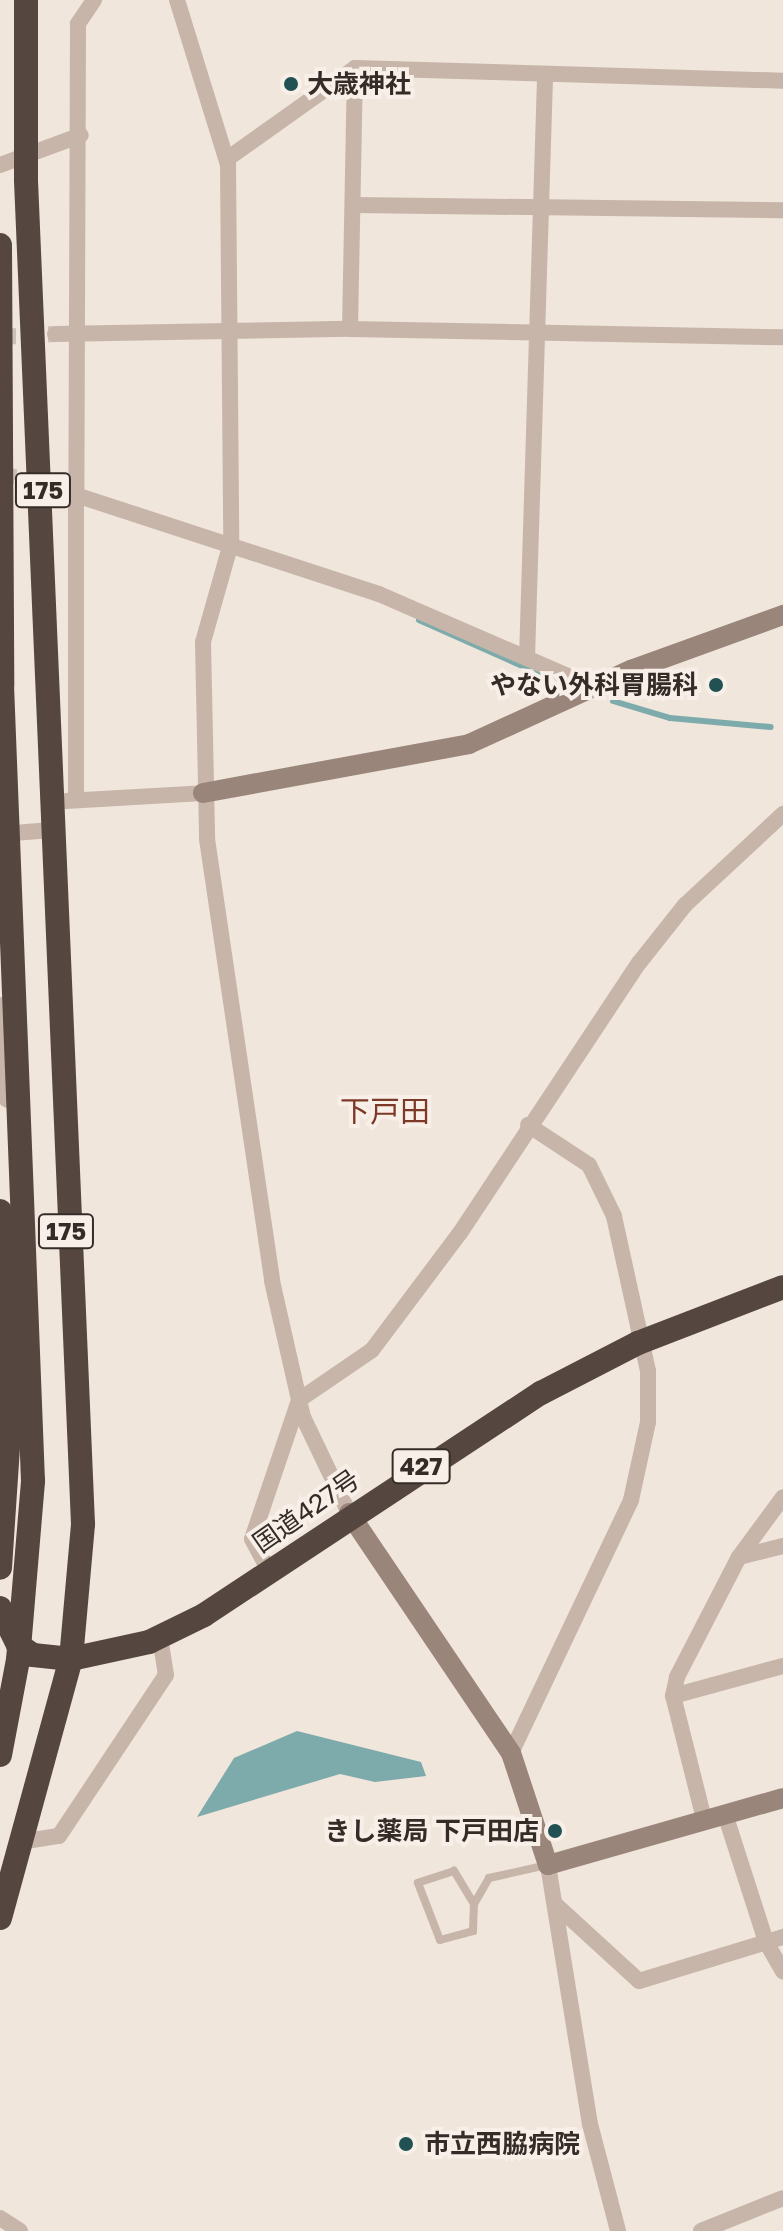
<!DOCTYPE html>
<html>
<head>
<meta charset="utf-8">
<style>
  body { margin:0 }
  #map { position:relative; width:783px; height:2231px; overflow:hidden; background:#f0e6dc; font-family:"Golos Text","Noto Sans JP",sans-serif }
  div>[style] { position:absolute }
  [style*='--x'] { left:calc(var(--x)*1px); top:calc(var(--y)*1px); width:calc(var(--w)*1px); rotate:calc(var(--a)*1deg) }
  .water>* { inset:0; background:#7dabab }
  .stream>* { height:6px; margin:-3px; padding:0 3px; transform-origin:3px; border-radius:3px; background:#7dabab }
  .street-tunnel>* { height:16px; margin-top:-8px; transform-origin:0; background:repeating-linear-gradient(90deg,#cbc1b8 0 16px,transparent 0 24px) }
  .lane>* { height:8px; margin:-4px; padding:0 4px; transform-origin:4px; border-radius:4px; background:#c7b5a9 }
  .street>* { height:16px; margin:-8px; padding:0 8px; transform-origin:8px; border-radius:8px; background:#c7b5a9 }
  .secondary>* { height:20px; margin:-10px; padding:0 10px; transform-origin:10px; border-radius:10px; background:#9a857a }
  .highway>* { height:24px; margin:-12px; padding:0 12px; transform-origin:12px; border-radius:12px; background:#554640 }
  .highway-bridge>* { height:24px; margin:-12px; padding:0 12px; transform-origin:12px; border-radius:12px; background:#554640 }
  .dots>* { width:22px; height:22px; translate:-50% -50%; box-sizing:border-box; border:4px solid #f8f0e8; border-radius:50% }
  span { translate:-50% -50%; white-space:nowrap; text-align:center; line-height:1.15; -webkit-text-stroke:8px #f8f0e8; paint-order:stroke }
  .shield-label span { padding:2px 6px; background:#f8f0e8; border:2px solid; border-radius:6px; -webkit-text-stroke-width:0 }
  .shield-label { font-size:24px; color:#352c28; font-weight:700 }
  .poi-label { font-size:26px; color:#352c28; font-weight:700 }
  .left { translate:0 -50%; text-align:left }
  .right { translate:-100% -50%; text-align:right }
  .street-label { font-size:26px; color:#352c28 }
  .quarter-label { font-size:30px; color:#7d3927 }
</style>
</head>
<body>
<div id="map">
  <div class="water">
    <div style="clip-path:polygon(297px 1731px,421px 1762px,426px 1776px,375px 1782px,340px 1774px,197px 1817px,234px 1758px)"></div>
  </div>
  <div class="stream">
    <div style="--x:419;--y:620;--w:152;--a:24"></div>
    <div style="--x:613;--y:701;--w:59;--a:16.6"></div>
    <div style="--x:670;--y:718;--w:101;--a:5.1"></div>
  </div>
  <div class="street-tunnel">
    <div style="--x:0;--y:337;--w:55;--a:-3.1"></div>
    <div style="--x:0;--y:473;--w:50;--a:16.3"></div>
  </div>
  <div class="lane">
    <div style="--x:474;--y:1904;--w:39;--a:-121"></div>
    <div style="--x:454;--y:1871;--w:38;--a:162"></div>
    <div style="--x:418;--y:1883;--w:61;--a:68.9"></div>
    <div style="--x:440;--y:1940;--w:34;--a:-15"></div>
    <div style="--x:473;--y:1931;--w:27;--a:-88"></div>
    <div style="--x:474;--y:1904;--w:30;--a:-60"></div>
    <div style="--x:489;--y:1878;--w:59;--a:-12.6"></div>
  </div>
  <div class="street">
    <div style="--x:94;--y:0;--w:29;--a:124"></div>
    <div style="--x:78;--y:24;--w:471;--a:90.2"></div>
    <div style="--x:76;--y:495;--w:319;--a:18.1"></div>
    <div style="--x:379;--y:594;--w:233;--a:23.5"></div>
    <div style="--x:177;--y:0;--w:173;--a:72.8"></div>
    <div style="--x:228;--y:165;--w:378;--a:89.5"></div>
    <div style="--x:231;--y:543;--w:103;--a:105.8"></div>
    <div style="--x:203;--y:642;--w:197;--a:88.8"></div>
    <div style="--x:207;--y:839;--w:447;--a:81.6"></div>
    <div style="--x:272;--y:1281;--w:139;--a:77.2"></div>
    <div style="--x:303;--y:1417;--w:106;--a:64.4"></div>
    <div style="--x:227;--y:159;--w:157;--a:-35.4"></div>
    <div style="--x:355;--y:68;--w:428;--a:1.7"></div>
    <div style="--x:0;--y:165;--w:86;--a:-20.3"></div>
    <div style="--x:355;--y:205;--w:428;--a:0.7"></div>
    <div style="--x:350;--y:329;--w:261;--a:-88.9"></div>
    <div style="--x:55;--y:334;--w:295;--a:-1"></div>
    <div style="--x:350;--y:329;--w:433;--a:1.1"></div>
    <div style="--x:57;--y:490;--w:20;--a:15"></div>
    <div style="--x:76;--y:495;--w:305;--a:90"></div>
    <div style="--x:527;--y:658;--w:579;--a:-88.22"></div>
    <div style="--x:66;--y:801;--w:137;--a:-3.3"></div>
    <div style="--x:0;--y:834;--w:52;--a:-4.4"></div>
    <div style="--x:0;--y:1005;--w:95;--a:85.8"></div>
    <div style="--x:739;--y:1557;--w:74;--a:-53.7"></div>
    <div style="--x:269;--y:1571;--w:36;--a:-118"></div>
    <div style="--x:252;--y:1539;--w:147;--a:-71.3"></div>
    <div style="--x:299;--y:1400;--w:88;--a:-34.4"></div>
    <div style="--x:372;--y:1350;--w:146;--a:-53.1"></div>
    <div style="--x:460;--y:1233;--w:324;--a:-56.5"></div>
    <div style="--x:639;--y:963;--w:74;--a:-51.6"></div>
    <div style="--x:685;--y:905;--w:134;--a:-42.9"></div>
    <div style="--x:673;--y:1696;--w:114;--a:-15.3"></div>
    <div style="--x:511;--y:1753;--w:280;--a:-64.6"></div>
    <div style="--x:631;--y:1500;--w:80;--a:-77.7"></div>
    <div style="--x:648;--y:1422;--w:51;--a:-90"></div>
    <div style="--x:648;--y:1371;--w:159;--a:-102.4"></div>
    <div style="--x:614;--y:1216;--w:57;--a:-116.1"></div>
    <div style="--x:589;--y:1165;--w:73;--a:-146.7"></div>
    <div style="--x:725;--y:1814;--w:134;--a:72.2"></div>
    <div style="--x:766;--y:1942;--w:34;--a:60"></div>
    <div style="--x:704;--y:1819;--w:127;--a:-104.1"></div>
    <div style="--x:673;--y:1696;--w:19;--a:-78"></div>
    <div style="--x:677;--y:1677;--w:135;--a:-62.7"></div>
    <div style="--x:739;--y:1557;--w:45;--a:-14"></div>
    <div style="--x:26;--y:1841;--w:33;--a:-9"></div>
    <div style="--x:59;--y:1836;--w:193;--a:-56.4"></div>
    <div style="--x:166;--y:1675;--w:38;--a:-99"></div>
    <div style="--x:548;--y:1865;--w:262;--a:80.8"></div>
    <div style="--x:590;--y:2124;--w:111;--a:75.3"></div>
    <div style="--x:557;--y:1906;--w:111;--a:42.4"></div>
    <div style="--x:639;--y:1981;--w:151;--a:-17"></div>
    <div style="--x:0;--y:2218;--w:24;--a:33"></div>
    <div style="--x:701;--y:2231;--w:88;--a:-21.9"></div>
  </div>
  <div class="secondary">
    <div style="--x:203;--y:793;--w:270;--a:-10.4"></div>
    <div style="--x:469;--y:744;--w:178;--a:-24.6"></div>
    <div style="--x:631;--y:670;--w:162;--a:-19.9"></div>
    <div style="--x:349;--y:1513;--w:290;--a:56"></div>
    <div style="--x:511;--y:1753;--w:118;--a:71.7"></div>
    <div style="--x:548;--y:1865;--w:244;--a:-15.9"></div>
  </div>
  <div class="highway">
    <div style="--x:0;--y:245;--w:440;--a:89.7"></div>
    <div style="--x:0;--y:1211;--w:206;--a:87.2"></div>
    <div style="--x:10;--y:1417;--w:151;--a:93.8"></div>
    <div style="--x:0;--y:1608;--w:41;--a:64.1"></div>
    <div style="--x:18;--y:1645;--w:18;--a:34"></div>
    <div style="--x:33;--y:1655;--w:38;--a:6"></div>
    <div style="--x:71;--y:1659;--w:80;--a:-12.3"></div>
    <div style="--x:149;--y:1642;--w:61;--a:-26.1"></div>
    <div style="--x:204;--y:1615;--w:404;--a:-33.4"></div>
    <div style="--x:541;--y:1393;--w:109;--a:-27.3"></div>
    <div style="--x:638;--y:1343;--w:155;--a:-21.1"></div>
    <div style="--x:0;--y:1918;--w:269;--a:-74.7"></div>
    <div style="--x:71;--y:1659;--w:136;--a:-84.9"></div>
    <div style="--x:83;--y:1524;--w:1346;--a:-92.43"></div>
  </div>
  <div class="highway-bridge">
    <div style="--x:26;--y:179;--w:179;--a:-90"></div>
    <div style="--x:0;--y:1755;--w:97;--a:-79.3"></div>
    <div style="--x:18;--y:1660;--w:180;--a:-85.2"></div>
    <div style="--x:33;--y:1481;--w:797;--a:-92.23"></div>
  </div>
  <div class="dots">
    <div style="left:291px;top:84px;background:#215153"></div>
    <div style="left:716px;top:685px;background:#215153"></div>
    <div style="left:555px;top:1831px;background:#215153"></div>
    <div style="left:406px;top:2144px;background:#215153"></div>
  </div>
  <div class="shield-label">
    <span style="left:43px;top:490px">175</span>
    <span style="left:66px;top:1231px">175</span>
    <span style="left:421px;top:1466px">427</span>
  </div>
  <div class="poi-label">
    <span class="left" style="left:307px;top:84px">大歳神社</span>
    <span class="right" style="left:698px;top:685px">やない外科胃腸科</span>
    <span class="right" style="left:539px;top:1831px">きし薬局 下戸田店</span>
    <span class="left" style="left:424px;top:2144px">市立西脇病院</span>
  </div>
  <div class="street-label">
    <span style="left:306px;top:1511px;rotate:-35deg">国道427号</span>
  </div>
  <div class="quarter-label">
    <span style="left:385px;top:1111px">下戸田</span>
  </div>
</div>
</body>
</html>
